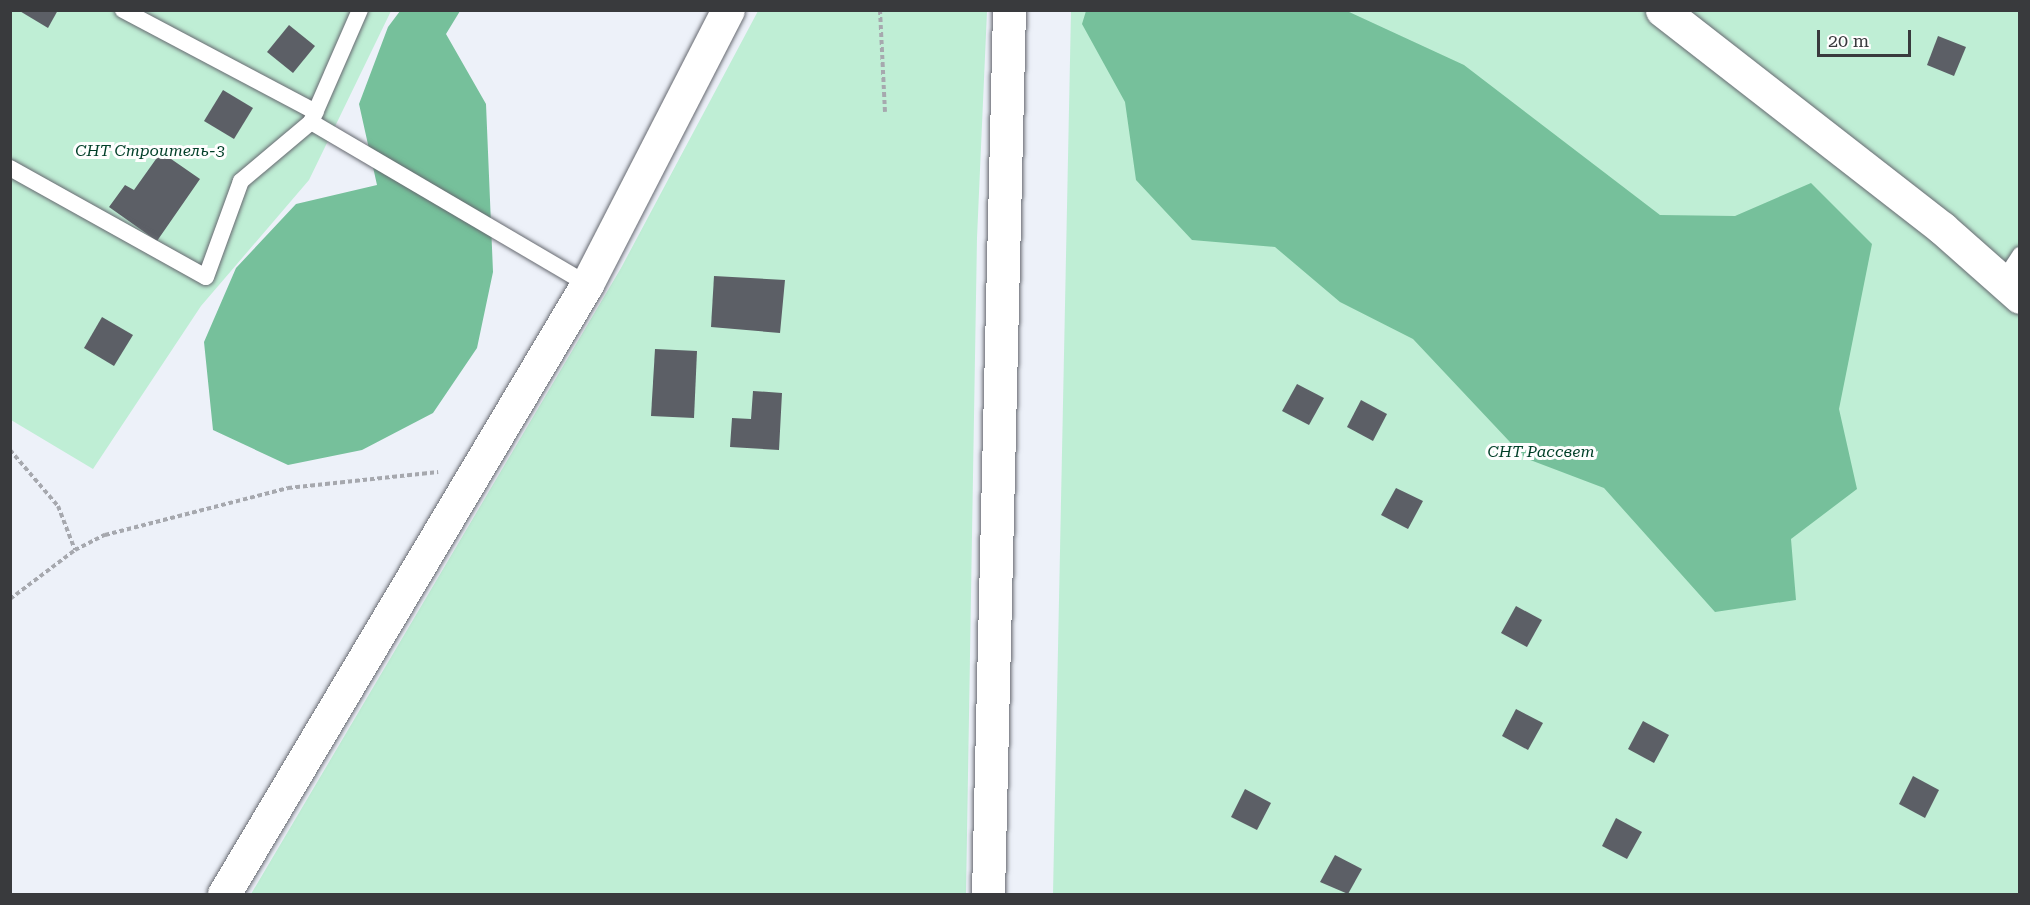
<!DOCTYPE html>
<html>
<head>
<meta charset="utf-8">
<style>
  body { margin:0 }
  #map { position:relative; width:2030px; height:905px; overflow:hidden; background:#edf1f9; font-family:"Roboto Serif",serif }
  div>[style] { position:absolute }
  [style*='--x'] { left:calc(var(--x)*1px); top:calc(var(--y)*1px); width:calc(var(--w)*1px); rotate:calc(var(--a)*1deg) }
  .green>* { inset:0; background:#bfeed5 }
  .forest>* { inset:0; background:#76c09b }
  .building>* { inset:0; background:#5c5f66 }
  .path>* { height:4px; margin-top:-2px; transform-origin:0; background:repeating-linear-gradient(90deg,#a6a8ae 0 4.5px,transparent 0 7.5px) }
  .roads { filter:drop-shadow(0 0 2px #666970) drop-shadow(0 0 2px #666970) }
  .lane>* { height:16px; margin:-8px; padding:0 8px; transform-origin:8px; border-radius:8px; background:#fff }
  .street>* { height:33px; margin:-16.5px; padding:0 16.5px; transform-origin:16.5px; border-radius:16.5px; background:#fff }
  .secondary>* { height:33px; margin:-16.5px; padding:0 16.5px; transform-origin:16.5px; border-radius:16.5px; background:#fff }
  span { translate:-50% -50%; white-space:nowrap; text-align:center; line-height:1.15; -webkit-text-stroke:6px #fefefe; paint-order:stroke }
  .park-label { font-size:16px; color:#003f28; font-style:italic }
  .frame { position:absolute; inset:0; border:12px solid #393a3d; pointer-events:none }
  .scale { position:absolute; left:1817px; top:30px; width:94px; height:27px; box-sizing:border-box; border:3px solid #393a3d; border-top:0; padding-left:8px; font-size:18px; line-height:21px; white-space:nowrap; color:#393a3d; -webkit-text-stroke:4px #fefefe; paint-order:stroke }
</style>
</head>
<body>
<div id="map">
  <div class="green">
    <div style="clip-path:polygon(11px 11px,391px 11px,309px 180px,201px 306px,93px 469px,11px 420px)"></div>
    <div style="clip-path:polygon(758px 11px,987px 11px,977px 238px,966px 894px,251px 894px,621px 268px)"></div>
    <div style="clip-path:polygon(1071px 11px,2019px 11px,2019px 894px,1053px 894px)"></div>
  </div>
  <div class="forest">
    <div style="clip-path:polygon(400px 11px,460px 11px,446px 34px,486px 104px,493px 272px,477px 348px,433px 413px,362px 450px,288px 465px,213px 430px,204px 342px,236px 268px,296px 204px,377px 185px,359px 104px,388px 27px)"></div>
    <div style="clip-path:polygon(1086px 11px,1347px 11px,1464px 65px,1660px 215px,1735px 216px,1811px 183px,1872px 244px,1839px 409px,1857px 489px,1791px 539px,1796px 600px,1715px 612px,1604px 488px,1525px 458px,1413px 339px,1340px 302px,1275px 247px,1192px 240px,1136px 180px,1125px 102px,1082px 24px)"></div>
  </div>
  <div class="building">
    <div style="clip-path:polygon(18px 10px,58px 10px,48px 28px)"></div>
    <div style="clip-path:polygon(289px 25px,315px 46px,293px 73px,267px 52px)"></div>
    <div style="clip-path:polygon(1938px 36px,1966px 47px,1954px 76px,1927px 65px)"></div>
    <div style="clip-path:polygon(223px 90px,253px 108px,234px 139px,204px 121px)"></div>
    <div style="clip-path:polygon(161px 152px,200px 179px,157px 241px,109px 207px,125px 185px,134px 190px)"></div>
    <div style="clip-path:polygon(714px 276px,785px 280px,780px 333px,711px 327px)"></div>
    <div style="clip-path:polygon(102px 317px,133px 335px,114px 366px,84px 348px)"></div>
    <div style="clip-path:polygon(655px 349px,697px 351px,694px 418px,651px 416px)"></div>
    <div style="clip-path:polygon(1297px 384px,1324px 398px,1309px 425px,1282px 411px)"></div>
    <div style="clip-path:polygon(753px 391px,782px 393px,779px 450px,730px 447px,732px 418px,751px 419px)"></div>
    <div style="clip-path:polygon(1361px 400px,1387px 414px,1373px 441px,1347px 427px)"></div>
    <div style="clip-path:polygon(1396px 488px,1423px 501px,1408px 529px,1381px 515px)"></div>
    <div style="clip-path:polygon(1516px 606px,1542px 620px,1527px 647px,1501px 633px)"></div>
    <div style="clip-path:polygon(1516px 709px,1543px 723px,1528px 750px,1502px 736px)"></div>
    <div style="clip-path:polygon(1643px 721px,1669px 735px,1654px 763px,1628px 749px)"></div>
    <div style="clip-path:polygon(1913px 776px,1939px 790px,1925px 818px,1899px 804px)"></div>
    <div style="clip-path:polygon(1245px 789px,1271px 803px,1257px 830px,1231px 817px)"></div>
    <div style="clip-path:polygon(1616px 818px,1642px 832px,1627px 859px,1602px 846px)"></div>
    <div style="clip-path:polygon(1335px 855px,1362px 869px,1348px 894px,1320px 882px)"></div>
  </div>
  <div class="path">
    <div style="--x:880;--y:10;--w:102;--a:87.2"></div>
    <div style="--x:10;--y:450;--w:74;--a:49.4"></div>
    <div style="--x:58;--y:506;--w:47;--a:68.9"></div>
    <div style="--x:75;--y:550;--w:34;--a:-27"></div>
    <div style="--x:105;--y:535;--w:189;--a:-14.4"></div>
    <div style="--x:288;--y:488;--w:151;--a:-6.1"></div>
    <div style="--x:10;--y:599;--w:81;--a:-37"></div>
  </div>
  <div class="roads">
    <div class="lane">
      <div style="--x:123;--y:10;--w:218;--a:27.9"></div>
      <div style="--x:311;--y:122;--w:320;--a:30.4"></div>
      <div style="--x:10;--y:168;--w:224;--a:29.1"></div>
      <div style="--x:206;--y:277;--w:102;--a:-70"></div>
      <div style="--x:241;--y:181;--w:92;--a:-40.1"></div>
      <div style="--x:311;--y:122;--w:122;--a:-66.4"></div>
      <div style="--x:2004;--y:280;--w:30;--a:-57"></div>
    </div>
    <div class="street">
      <div style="--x:1662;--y:10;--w:355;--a:37.9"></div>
      <div style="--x:1942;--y:228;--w:104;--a:41.5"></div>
    </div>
    <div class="secondary">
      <div style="--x:224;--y:894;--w:710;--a:-59.24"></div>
      <div style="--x:587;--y:284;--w:308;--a:-62.8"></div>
      <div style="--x:988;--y:894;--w:884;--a:-88.64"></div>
    </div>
  </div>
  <div class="park-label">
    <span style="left:150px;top:151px">СНТ Строитель-3</span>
    <span style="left:1541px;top:452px">СНТ Рассвет</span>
  </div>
  <div class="frame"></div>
  <div class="scale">20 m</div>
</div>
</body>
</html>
